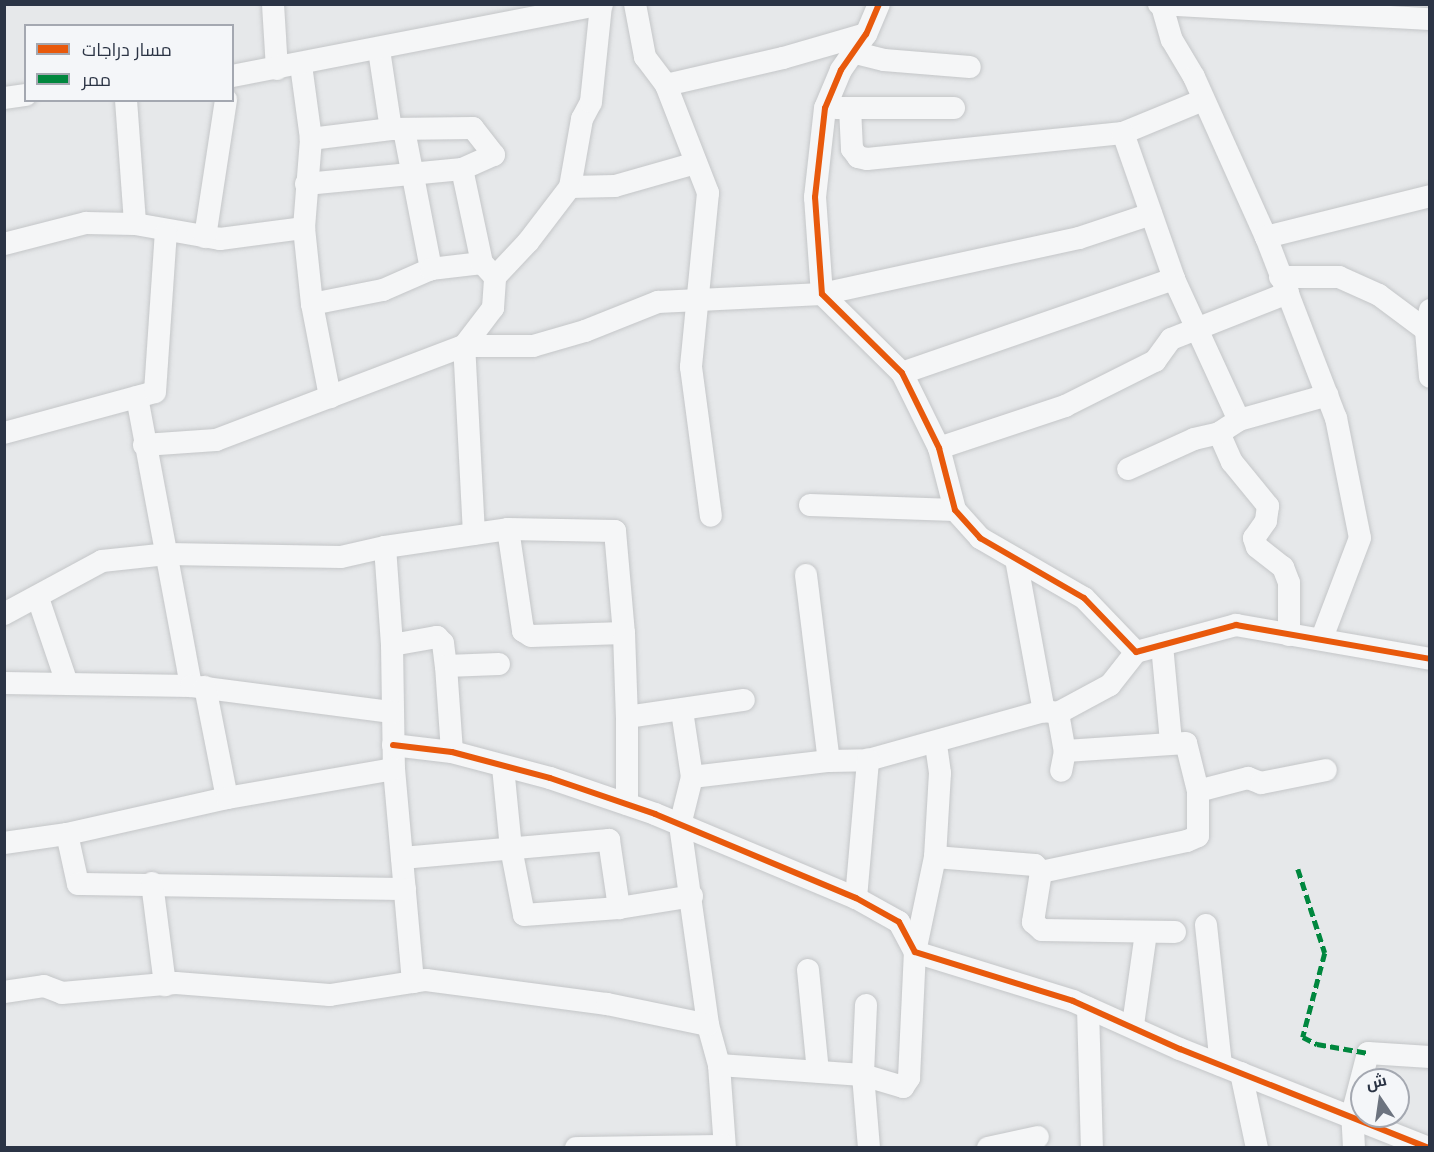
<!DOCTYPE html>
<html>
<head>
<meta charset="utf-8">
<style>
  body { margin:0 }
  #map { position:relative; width:1434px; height:1152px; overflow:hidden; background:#e6e8ea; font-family:Arial,Cairo,sans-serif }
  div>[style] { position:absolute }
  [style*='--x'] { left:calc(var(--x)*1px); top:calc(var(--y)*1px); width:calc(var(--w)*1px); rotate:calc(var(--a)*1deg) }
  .roads { filter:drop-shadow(0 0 2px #c4c6c8) drop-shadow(0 0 2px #c4c6c8) }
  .minor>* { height:22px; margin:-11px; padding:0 11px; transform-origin:11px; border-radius:11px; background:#f5f6f7 }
  .quiet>* { height:4.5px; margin-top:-2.25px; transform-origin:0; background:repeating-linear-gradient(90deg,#00873e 0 9px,transparent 0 13.5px) }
  .cycleway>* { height:6px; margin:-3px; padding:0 3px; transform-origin:3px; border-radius:3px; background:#e8590c }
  span { translate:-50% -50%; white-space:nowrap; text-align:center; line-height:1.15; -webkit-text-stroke:5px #f4f6f9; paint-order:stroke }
  .frame { position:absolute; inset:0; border:6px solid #2b3445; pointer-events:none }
  .legend { position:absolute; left:24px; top:24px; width:210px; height:78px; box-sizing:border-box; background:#f4f6f9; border:2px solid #a4a8b1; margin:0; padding:8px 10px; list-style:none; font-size:18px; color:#2b3445 }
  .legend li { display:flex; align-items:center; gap:12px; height:30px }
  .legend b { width:30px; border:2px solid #a4a8b1 }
  .north { position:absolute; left:1350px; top:1068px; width:60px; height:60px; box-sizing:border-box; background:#f4f6f9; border:2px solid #a4a8b1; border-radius:50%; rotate:347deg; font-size:16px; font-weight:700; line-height:24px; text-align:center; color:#2b3445 }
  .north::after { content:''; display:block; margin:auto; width:21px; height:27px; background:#6c737f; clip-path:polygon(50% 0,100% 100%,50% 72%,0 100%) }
</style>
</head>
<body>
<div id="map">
  <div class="roads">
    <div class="minor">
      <div style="--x:273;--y:4;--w:65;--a:86.5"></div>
      <div style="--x:635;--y:4;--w:54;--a:79.3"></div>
      <div style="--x:645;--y:57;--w:35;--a:53"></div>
      <div style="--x:666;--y:85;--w:120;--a:-13"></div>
      <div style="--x:783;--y:58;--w:86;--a:-16.1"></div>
      <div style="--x:879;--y:4;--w:33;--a:113"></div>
      <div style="--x:866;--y:34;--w:44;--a:124.8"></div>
      <div style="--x:841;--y:70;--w:41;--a:112.8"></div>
      <div style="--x:825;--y:108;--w:90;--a:96.4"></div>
      <div style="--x:815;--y:197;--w:97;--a:85.9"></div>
      <div style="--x:822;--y:294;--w:112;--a:44.6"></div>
      <div style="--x:902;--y:373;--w:84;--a:63.7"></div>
      <div style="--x:939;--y:448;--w:64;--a:75.5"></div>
      <div style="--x:955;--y:510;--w:38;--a:48"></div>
      <div style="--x:980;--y:538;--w:120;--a:30"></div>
      <div style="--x:1084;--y:598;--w:75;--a:46.1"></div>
      <div style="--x:1136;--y:652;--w:104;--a:-15.1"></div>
      <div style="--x:1236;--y:625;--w:197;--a:9.9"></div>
      <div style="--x:1159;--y:4;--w:271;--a:3.2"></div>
      <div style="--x:1162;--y:6;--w:35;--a:74"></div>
      <div style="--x:1172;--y:40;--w:43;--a:59.3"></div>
      <div style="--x:1194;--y:77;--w:175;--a:65.8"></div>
      <div style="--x:1266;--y:237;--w:194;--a:68.9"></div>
      <div style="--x:1336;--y:418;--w:122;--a:78.7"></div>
      <div style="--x:1360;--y:538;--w:107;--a:110.8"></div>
      <div style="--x:379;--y:50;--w:80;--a:81.4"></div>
      <div style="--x:852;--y:52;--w:33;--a:14"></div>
      <div style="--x:884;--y:60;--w:86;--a:4.7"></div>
      <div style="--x:301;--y:65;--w:75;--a:82.3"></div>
      <div style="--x:311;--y:139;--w:89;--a:94.5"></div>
      <div style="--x:304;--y:228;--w:76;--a:84"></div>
      <div style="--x:312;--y:304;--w:95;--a:79"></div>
      <div style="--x:232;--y:76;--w:377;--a:-11"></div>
      <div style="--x:666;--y:85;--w:116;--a:68.7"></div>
      <div style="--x:708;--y:193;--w:175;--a:95.6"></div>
      <div style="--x:691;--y:367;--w:150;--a:82.4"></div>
      <div style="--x:4;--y:98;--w:22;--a:-8"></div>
      <div style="--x:126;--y:100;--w:124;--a:85.8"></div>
      <div style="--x:135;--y:224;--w:86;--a:10"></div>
      <div style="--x:220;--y:239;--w:85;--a:-7.5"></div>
      <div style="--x:836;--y:108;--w:118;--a:0"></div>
      <div style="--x:850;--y:108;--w:41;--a:87.2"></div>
      <div style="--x:852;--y:149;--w:10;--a:53"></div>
      <div style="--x:858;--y:157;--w:9;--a:13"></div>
      <div style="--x:867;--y:159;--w:257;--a:-5.8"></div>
      <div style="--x:1123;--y:133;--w:87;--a:-22.4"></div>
      <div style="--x:404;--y:130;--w:142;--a:79"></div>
      <div style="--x:1123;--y:133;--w:155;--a:70.7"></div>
      <div style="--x:1174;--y:279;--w:155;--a:65.3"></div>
      <div style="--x:306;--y:184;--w:157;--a:-5.5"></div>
      <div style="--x:462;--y:169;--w:35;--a:-24"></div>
      <div style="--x:494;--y:155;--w:34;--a:-128"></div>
      <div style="--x:473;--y:128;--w:82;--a:179.3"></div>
      <div style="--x:391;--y:129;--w:81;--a:172.9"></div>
      <div style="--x:570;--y:187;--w:45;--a:-1.3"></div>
      <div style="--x:615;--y:186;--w:84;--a:-15.9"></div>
      <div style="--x:205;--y:237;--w:139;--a:-81.3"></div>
      <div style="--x:1266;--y:237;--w:169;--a:-14"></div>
      <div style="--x:4;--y:244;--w:85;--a:-14.4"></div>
      <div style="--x:86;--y:223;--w:49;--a:1.2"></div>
      <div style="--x:495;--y:277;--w:48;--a:-46.7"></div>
      <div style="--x:528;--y:242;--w:69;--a:-52.6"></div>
      <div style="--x:570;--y:187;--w:69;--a:-80"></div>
      <div style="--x:582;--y:119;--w:19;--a:-62"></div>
      <div style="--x:591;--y:102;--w:98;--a:-84.1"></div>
      <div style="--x:1280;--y:277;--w:59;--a:0"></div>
      <div style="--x:1339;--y:277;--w:44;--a:24.2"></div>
      <div style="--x:1379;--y:295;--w:64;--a:36.7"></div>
      <div style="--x:312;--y:304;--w:72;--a:-11.2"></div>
      <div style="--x:383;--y:290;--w:52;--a:-23.6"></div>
      <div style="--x:431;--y:269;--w:51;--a:-6.7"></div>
      <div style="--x:1430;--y:310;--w:21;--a:101"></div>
      <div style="--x:1426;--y:331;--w:46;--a:85"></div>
      <div style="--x:902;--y:373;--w:288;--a:-19.1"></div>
      <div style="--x:137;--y:397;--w:294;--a:79.4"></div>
      <div style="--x:4;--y:433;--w:156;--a:-15.2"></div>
      <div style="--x:155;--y:392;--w:160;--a:-86.1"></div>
      <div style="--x:1219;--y:433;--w:32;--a:66"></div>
      <div style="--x:1232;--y:462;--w:57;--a:50.7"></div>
      <div style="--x:1268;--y:506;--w:15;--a:98"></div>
      <div style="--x:1266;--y:521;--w:21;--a:125"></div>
      <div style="--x:1254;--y:538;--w:9;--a:72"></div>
      <div style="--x:1257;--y:547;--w:33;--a:38"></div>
      <div style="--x:1283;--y:567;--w:17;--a:69"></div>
      <div style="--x:1289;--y:583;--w:52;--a:90"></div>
      <div style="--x:144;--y:445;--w:72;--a:-4"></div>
      <div style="--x:216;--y:440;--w:265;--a:-20.8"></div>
      <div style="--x:464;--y:346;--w:48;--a:-52.7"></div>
      <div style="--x:493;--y:308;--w:31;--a:-86"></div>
      <div style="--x:495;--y:277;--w:19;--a:-133"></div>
      <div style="--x:482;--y:263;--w:96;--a:-102"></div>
      <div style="--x:939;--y:448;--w:133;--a:-18.4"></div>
      <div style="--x:1065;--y:406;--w:101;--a:-26.6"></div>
      <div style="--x:1155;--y:361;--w:27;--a:-54"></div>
      <div style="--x:1171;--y:339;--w:126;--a:-21.5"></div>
      <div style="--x:1128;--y:469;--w:72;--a:-24.4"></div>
      <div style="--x:1194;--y:439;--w:26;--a:-13"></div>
      <div style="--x:1219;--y:433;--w:24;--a:-33"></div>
      <div style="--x:1239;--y:420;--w:92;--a:-15.7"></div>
      <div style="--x:810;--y:505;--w:145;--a:2"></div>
      <div style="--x:508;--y:529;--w:103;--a:81.6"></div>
      <div style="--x:523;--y:631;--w:9;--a:32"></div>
      <div style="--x:531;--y:636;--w:93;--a:-1.8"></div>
      <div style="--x:474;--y:534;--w:188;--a:-93"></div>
      <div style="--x:464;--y:346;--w:69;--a:0"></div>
      <div style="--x:533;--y:346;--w:54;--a:-16.1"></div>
      <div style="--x:585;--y:331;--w:79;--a:-21.7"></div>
      <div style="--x:658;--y:302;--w:164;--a:-2.8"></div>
      <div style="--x:822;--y:294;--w:263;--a:-12.3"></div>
      <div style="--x:1079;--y:238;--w:76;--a:-18.4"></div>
      <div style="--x:385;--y:547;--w:98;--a:85.9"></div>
      <div style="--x:392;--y:645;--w:124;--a:89.1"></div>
      <div style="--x:394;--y:769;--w:214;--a:84.9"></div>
      <div style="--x:1016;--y:559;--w:155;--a:79.6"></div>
      <div style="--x:806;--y:575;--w:187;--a:83"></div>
      <div style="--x:38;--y:598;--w:90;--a:71.2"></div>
      <div style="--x:4;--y:614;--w:111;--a:-28.4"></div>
      <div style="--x:102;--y:561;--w:65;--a:-6.1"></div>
      <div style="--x:167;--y:554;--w:174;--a:1"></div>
      <div style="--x:341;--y:557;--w:45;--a:-12.8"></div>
      <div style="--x:385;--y:547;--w:124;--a:-8.3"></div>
      <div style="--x:508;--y:529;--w:107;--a:1.1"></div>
      <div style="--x:615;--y:531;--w:102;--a:85"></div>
      <div style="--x:624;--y:633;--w:84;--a:88"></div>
      <div style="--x:627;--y:717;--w:118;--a:-8.3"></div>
      <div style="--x:392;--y:645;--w:46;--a:-10.1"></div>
      <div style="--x:437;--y:637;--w:8;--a:45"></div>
      <div style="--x:443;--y:643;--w:23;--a:83"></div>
      <div style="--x:446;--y:666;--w:53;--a:-2.2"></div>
      <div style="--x:1162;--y:645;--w:97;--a:84.7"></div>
      <div style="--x:446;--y:666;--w:86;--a:86"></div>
      <div style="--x:4;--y:683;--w:187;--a:0.9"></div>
      <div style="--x:191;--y:686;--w:203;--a:7.4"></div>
      <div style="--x:205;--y:687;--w:113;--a:78.8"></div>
      <div style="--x:682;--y:711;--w:67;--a:81.4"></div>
      <div style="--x:692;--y:777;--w:49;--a:104"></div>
      <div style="--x:680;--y:825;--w:202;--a:82"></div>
      <div style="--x:708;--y:1025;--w:41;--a:74.6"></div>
      <div style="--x:719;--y:1065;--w:83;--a:85.9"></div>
      <div style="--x:1058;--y:713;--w:39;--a:80"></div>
      <div style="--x:1065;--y:751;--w:20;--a:101"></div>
      <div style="--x:393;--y:745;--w:59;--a:6.8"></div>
      <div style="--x:452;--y:752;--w:101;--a:14.9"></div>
      <div style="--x:550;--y:778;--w:111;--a:18.9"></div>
      <div style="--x:655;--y:814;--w:218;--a:22.7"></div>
      <div style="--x:856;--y:898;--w:49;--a:29.2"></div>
      <div style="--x:899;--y:922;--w:34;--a:62"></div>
      <div style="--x:915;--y:952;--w:165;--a:17.2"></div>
      <div style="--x:1073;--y:1001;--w:117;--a:24.2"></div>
      <div style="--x:1180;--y:1049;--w:268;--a:21.7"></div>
      <div style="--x:503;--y:767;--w:81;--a:84.4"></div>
      <div style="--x:511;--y:848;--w:68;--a:79"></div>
      <div style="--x:524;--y:915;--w:95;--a:-4.2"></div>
      <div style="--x:619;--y:908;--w:74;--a:-9.3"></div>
      <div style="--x:692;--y:777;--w:138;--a:-6.7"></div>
      <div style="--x:829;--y:761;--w:39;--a:-1"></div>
      <div style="--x:868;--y:760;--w:183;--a:-15.6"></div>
      <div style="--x:1044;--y:711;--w:14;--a:8"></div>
      <div style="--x:1058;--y:713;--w:59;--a:-28.3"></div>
      <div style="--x:1110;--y:685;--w:42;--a:-51.8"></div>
      <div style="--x:1198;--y:791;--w:52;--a:-14.6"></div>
      <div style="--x:1248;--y:778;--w:14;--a:21"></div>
      <div style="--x:1261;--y:783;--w:66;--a:-11.3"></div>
      <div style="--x:627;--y:804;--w:87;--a:-90"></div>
      <div style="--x:67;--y:834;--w:51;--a:77.6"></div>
      <div style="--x:78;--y:884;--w:327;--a:0.9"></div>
      <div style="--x:4;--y:843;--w:64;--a:-8.1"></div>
      <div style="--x:67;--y:834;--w:164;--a:-12.7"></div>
      <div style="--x:227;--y:798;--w:169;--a:-9.9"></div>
      <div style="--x:935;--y:857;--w:100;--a:4.6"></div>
      <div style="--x:1035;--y:865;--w:9;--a:49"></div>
      <div style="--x:402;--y:858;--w:208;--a:-5"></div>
      <div style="--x:609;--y:840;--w:69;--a:81.6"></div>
      <div style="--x:1041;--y:872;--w:149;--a:-12"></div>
      <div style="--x:1187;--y:841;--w:12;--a:-24"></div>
      <div style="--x:1198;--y:836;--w:45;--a:-90"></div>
      <div style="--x:1198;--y:791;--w:49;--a:-104"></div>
      <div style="--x:1186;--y:743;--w:121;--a:176.2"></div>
      <div style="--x:1041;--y:872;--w:51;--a:99.1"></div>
      <div style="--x:1033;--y:922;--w:12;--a:42"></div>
      <div style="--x:1042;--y:930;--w:133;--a:0.9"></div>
      <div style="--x:152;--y:883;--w:103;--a:82.7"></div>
      <div style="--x:856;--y:898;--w:139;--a:-85"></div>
      <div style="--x:1206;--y:925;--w:141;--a:83.9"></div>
      <div style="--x:808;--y:970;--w:102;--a:84.4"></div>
      <div style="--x:4;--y:992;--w:40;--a:-8.5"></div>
      <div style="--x:44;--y:986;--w:19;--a:21"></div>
      <div style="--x:62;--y:993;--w:114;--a:-5"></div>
      <div style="--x:176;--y:983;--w:154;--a:4.5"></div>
      <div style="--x:330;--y:995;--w:97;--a:-8.9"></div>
      <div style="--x:426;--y:980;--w:183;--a:7.6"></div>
      <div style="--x:607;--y:1004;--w:103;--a:11.7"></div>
      <div style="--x:866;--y:1005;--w:70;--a:92.5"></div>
      <div style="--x:863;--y:1075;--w:73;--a:85.3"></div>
      <div style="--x:1088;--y:1008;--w:140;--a:88.4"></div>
      <div style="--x:1133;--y:1025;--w:94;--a:-82"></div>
      <div style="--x:719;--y:1065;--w:144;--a:4"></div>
      <div style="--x:863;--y:1075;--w:42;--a:16.7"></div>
      <div style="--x:903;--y:1087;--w:11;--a:-56"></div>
      <div style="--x:909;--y:1078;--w:126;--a:-87.3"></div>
      <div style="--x:915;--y:952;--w:97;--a:-78.1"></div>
      <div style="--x:935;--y:857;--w:84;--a:-86.6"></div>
      <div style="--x:940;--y:773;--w:30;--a:-98"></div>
      <div style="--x:1241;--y:1073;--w:77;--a:78"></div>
      <div style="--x:576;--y:1148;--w:148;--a:-0.8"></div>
      <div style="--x:988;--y:1148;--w:51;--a:-12.4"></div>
      <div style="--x:1354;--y:1148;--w:33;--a:-93"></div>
      <div style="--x:1352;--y:1115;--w:64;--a:-75.5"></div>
      <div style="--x:1368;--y:1053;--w:62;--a:3.7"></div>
    </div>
  </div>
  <div class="quiet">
    <div style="--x:1298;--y:869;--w:88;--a:72.2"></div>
    <div style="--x:1325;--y:953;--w:87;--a:104.7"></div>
    <div style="--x:1303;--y:1037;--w:16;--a:27"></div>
    <div style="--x:1317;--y:1044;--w:52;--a:10"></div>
  </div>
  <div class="cycleway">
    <div style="--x:879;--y:4;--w:33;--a:113"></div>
    <div style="--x:866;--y:34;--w:44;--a:124.8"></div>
    <div style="--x:841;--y:70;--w:41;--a:112.8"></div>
    <div style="--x:825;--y:108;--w:90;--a:96.4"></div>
    <div style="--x:815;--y:197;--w:97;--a:85.9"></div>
    <div style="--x:822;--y:294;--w:112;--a:44.6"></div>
    <div style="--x:902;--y:373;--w:84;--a:63.7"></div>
    <div style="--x:939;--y:448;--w:64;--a:75.5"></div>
    <div style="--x:955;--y:510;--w:38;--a:48"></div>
    <div style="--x:980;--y:538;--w:120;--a:30"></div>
    <div style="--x:1084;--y:598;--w:75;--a:46.1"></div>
    <div style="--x:1136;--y:652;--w:104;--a:-15.1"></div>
    <div style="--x:1236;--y:625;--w:197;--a:9.9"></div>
    <div style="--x:393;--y:745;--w:59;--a:6.8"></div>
    <div style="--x:452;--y:752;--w:101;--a:14.9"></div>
    <div style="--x:550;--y:778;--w:111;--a:18.9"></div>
    <div style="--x:655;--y:814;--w:218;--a:22.7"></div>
    <div style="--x:856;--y:898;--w:49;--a:29.2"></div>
    <div style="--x:899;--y:922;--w:34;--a:62"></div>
    <div style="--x:915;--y:952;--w:165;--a:17.2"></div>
    <div style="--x:1073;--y:1001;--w:117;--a:24.2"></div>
    <div style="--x:1180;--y:1049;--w:268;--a:21.7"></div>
  </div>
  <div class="frame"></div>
  <ul class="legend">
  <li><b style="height:8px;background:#e8590c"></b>مسار دراجات</li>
  <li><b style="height:8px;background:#00873e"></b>ممر</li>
  </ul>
  <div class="north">ش</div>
</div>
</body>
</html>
